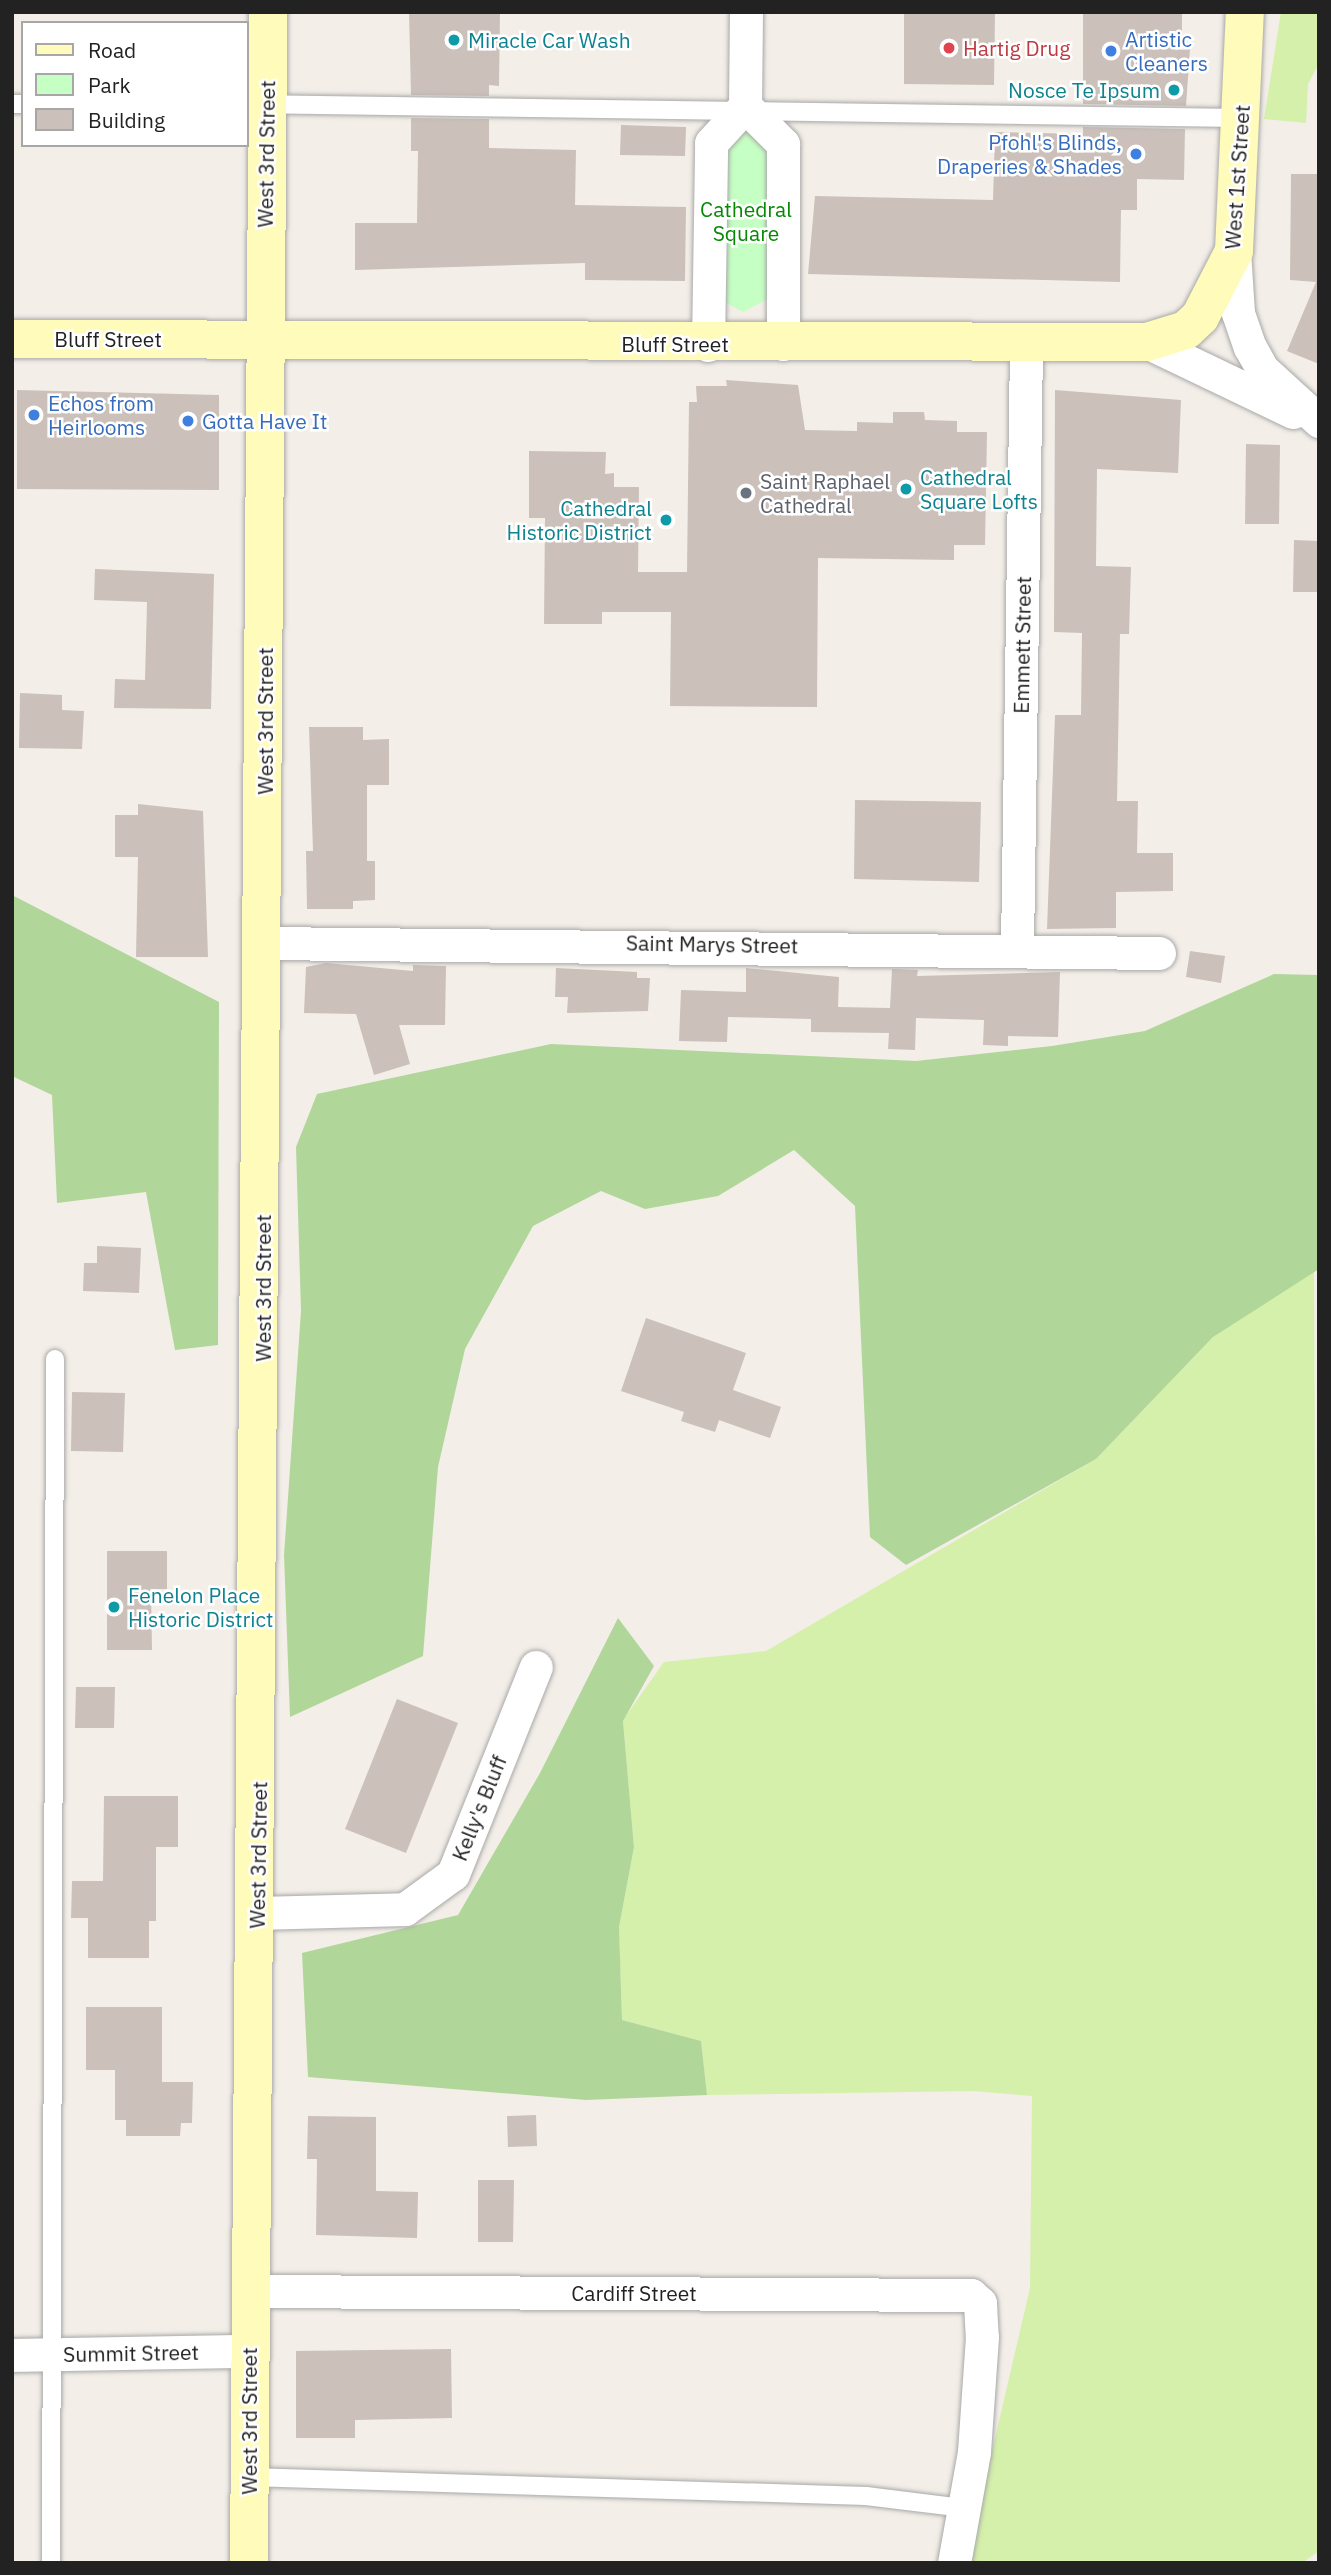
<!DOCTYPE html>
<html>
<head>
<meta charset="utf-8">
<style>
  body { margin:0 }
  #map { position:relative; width:1331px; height:2575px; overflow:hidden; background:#f3eee8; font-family:"IBM Plex Sans",sans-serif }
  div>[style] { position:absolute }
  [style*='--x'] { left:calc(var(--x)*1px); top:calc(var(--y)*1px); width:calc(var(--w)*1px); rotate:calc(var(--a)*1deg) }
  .grass>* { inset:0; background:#d4f0aa }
  .forest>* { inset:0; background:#b1d699 }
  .park>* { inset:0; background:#c5ffc3 }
  .building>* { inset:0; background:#cbc0ba }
  .roads { filter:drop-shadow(0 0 2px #a9a9a9) drop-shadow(0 0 2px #a9a9a9) }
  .lane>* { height:18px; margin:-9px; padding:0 9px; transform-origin:9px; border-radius:9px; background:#fff }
  .street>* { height:33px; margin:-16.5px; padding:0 16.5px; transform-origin:16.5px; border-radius:16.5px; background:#fff }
  .secondary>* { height:38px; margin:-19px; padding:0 19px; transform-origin:19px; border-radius:19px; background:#fffbba }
  .dots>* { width:19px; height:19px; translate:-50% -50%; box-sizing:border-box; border:4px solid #fff; border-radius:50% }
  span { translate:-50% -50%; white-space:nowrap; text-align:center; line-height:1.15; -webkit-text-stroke:5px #fff; paint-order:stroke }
  .shop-label { font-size:21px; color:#366cbe }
  .left { translate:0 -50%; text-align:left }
  .right { translate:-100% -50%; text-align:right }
  .culture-label { font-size:21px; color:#0d838f }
  .health-label { font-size:21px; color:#be3a42 }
  .street-label { font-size:21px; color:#222 }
  .park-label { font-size:21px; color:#058902 }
  .worship-label { font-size:21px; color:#5b616d }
  .frame { position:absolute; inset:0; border:14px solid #222; pointer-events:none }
  .legend { position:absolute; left:21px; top:21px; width:228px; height:126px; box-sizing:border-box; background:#fff; border:2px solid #a7a7a7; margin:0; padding:9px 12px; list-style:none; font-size:21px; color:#222 }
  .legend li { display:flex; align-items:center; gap:14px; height:35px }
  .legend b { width:35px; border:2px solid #a7a7a7 }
</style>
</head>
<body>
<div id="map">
  <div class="grass">
    <div style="clip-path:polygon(1281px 12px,1319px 12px,1319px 63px,1308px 84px,1306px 123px,1264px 119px)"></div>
    <div style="clip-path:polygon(1314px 1268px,1319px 2551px,1302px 2563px,966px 2563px,1030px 2288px,1032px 2096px,973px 2091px,707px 2095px,701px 2041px,622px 2020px,619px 1927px,634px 1847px,623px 1720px,664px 1662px,766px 1651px,1096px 1459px,1213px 1337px)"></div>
  </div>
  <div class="forest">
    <div style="clip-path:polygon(12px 895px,219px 1002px,218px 1345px,175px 1350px,146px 1192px,57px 1203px,52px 1095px,12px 1076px)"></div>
    <div style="clip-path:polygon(1274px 974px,1319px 975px,1319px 1269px,1213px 1337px,1096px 1459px,906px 1565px,870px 1537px,855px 1206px,794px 1150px,718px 1196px,645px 1209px,601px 1191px,533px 1226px,465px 1349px,438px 1467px,423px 1656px,290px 1717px,284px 1555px,301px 1311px,296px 1147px,317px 1094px,551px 1044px,916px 1061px,1052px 1046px,1145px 1031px)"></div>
    <div style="clip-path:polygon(618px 1618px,654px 1666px,623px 1721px,634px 1847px,619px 1927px,622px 2020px,701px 2041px,707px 2095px,586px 2100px,308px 2077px,302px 1953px,458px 1915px,540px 1773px)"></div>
  </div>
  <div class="park">
    <div style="clip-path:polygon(745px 126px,769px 139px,769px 298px,743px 312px,721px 300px,722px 143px)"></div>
  </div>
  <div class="building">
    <div style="clip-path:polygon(409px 12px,500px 12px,499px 86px,489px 85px,489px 96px,411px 95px)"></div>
    <div style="clip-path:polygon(904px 12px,995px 12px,994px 85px,904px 84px)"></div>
    <div style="clip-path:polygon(1083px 12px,1182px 12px,1182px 50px,1190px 49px,1186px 106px,1083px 104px)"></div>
    <div style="clip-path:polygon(411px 118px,489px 119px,489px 148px,576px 150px,575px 205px,686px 207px,685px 281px,585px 280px,585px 263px,355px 270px,355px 223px,417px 223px,418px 151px,411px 151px)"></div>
    <div style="clip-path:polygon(621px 125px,686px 127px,685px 156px,620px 155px)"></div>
    <div style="clip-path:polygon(1083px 127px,1185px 129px,1184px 180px,1137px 179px,1137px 210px,1121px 210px,1120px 282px,808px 274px,815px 196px,993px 200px,995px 132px,1083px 134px)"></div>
    <div style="clip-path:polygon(1291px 174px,1319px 174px,1319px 364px,1287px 351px,1316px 282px,1290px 280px)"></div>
    <div style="clip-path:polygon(726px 380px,798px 385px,805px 430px,857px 431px,857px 422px,893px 423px,893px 412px,924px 412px,925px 420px,957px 421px,957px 432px,987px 432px,985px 545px,954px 545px,954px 560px,818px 558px,817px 707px,670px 706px,671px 612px,602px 612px,602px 624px,544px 624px,545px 518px,529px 518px,529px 451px,606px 452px,605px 474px,614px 473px,614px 487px,639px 487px,638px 572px,687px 572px,689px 402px,697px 402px,696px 386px,727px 386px)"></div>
    <div style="clip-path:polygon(17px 390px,219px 395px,219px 490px,17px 489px)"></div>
    <div style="clip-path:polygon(1055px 390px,1181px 400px,1178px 473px,1097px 469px,1096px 566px,1131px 567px,1129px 634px,1120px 634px,1117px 801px,1138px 801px,1137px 853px,1173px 853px,1173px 891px,1116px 892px,1116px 928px,1047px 929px,1055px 715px,1081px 715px,1082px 633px,1054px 632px)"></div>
    <div style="clip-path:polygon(1246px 444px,1280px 445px,1279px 524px,1245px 524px)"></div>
    <div style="clip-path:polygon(1294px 540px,1319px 541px,1319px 592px,1293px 592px)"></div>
    <div style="clip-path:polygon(95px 569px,214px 574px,211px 709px,114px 708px,115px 679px,145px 680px,147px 602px,94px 600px)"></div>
    <div style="clip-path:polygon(20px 693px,62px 695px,62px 710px,84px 711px,82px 749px,19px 748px)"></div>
    <div style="clip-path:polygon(309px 727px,363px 727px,363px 740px,389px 739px,389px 785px,367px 785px,367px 861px,375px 861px,375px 900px,353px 901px,353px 909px,307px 909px,306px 851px,313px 851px)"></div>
    <div style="clip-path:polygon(855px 800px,981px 802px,979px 882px,854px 879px)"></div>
    <div style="clip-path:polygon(138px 804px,203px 811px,208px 957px,136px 957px,138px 857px,115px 857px,115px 815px,138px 815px)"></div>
    <div style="clip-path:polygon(1190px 951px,1225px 956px,1221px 983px,1186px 977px)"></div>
    <div style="clip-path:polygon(326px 963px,413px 971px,413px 965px,446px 966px,445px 1025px,399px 1025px,410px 1064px,374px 1075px,356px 1014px,304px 1013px,306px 967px)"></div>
    <div style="clip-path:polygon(556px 968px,637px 972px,637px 978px,650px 978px,648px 1011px,567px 1013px,568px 997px,555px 997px)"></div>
    <div style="clip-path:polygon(746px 968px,839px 977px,838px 1007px,890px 1008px,892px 969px,918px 970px,917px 976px,1060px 972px,1058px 1037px,1008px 1036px,1008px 1046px,983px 1045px,984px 1020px,916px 1018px,915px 1050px,888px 1049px,889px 1033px,811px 1032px,811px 1019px,728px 1017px,727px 1042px,679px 1041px,681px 990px,746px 992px)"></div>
    <div style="clip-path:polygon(97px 1246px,141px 1248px,139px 1293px,83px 1291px,84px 1263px,97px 1263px)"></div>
    <div style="clip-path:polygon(646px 1318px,746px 1353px,733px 1390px,781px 1407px,770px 1438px,719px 1420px,715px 1432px,681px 1421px,684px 1412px,621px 1391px)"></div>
    <div style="clip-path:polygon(72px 1392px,125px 1393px,123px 1452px,71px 1451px)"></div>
    <div style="clip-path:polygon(107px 1551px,167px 1551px,167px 1589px,151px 1589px,152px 1650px,107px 1650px)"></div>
    <div style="clip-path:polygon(76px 1687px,115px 1687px,114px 1728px,75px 1728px)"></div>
    <div style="clip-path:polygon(397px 1699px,458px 1723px,406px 1853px,345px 1829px)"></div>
    <div style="clip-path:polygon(104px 1796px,178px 1796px,178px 1847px,156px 1847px,156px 1921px,149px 1921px,149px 1958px,88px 1958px,88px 1918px,71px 1918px,72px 1881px,103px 1881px)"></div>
    <div style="clip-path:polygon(86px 2007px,162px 2007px,162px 2082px,193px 2082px,192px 2123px,181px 2123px,180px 2136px,126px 2136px,126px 2120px,115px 2120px,115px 2070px,86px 2070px)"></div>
    <div style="clip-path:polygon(536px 2115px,537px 2146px,508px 2147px,507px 2116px)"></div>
    <div style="clip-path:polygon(308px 2116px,376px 2117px,376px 2191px,418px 2192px,417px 2238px,316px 2235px,317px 2159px,307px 2159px)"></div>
    <div style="clip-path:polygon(478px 2180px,514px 2180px,513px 2242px,478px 2242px)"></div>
    <div style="clip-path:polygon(451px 2349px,452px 2418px,355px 2420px,355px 2438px,296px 2438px,296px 2351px)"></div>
  </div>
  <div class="roads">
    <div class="lane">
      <div style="--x:12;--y:104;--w:11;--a:0"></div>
      <div style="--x:247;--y:104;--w:994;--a:0.81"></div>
      <div style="--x:249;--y:2477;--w:617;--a:1.76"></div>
      <div style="--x:866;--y:2496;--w:99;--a:7"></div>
      <div style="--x:51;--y:2563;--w:1204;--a:-89.81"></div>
    </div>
    <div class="street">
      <div style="--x:745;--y:106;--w:54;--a:45"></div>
      <div style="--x:783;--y:144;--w:200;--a:90"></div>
      <div style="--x:1234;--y:251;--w:62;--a:86.3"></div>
      <div style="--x:1238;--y:313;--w:36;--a:71"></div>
      <div style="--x:1250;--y:347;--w:26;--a:61"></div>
      <div style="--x:1263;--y:370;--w:76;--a:42.3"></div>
      <div style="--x:1147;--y:342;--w:162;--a:25.6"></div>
      <div style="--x:708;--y:345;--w:202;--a:-89.1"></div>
      <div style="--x:711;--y:143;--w:50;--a:-47.4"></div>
      <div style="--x:745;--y:106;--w:94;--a:-89.4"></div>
      <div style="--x:265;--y:943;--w:894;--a:0.64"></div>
      <div style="--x:1017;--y:947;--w:603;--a:-89.14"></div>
      <div style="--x:257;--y:1913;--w:148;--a:-1.5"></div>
      <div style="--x:405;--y:1909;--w:59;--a:-36.1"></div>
      <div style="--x:453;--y:1874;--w:223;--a:-68.2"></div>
      <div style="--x:250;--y:2291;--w:721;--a:0.32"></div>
      <div style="--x:971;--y:2295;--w:12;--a:42"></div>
      <div style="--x:980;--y:2303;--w:34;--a:87"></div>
      <div style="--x:982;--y:2337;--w:115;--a:94"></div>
      <div style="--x:974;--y:2452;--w:113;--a:100.2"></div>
      <div style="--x:12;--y:2355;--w:237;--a:-1"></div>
    </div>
    <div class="secondary">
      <div style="--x:12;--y:339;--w:1135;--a:0.15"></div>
      <div style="--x:1147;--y:342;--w:41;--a:-17.1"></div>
      <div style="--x:1186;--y:330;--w:19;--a:-43"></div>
      <div style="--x:1200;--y:317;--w:74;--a:-62.7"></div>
      <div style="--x:1234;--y:251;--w:239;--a:-87.4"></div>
      <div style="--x:249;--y:2563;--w:2551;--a:-89.57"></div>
    </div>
  </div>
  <div class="dots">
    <div style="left:454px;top:40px;background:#0f9aa8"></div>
    <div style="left:949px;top:48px;background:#e0444e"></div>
    <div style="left:1111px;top:51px;background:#3f7fe0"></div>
    <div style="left:1174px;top:90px;background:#0f9aa8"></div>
    <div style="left:1136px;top:154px;background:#3f7fe0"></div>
    <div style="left:34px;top:415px;background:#3f7fe0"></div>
    <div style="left:188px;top:421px;background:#3f7fe0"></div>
    <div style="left:906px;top:489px;background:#0f9aa8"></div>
    <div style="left:746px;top:493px;background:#6b7280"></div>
    <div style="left:666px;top:520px;background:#0f9aa8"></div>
    <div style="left:114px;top:1607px;background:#0f9aa8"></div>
  </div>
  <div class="shop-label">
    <span class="left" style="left:1125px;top:51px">Artistic<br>Cleaners</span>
    <span class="right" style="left:1122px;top:154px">Pfohl's Blinds,<br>Draperies &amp; Shades</span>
    <span class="left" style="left:48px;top:415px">Echos from<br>Heirlooms</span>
    <span class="left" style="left:202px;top:421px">Gotta Have It</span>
  </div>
  <div class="culture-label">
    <span class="left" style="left:468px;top:40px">Miracle Car Wash</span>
    <span class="right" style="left:1160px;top:90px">Nosce Te Ipsum</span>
    <span class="left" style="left:920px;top:489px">Cathedral<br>Square Lofts</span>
    <span class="right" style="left:652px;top:520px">Cathedral<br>Historic District</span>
    <span class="left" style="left:128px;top:1607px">Fenelon Place<br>Historic District</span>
  </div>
  <div class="health-label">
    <span class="left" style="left:963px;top:48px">Hartig Drug</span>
  </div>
  <div class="street-label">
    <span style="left:266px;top:154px;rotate:-89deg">West 3rd Street</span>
    <span style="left:1237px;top:177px;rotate:-86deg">West 1st Street</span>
    <span style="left:108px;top:339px">Bluff Street</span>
    <span style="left:675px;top:344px">Bluff Street</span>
    <span style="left:1022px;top:645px;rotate:-89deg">Emmett Street</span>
    <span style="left:265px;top:721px;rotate:-90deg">West 3rd Street</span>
    <span style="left:712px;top:944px;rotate:1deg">Saint Marys Street</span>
    <span style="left:263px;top:1288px;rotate:-90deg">West 3rd Street</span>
    <span style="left:479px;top:1808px;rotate:-68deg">Kelly's Bluff</span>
    <span style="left:258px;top:1855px;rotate:-89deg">West 3rd Street</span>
    <span style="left:634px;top:2293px">Cardiff Street</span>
    <span style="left:131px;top:2353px;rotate:-1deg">Summit Street</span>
    <span style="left:249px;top:2421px;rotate:-90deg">West 3rd Street</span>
  </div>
  <div class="park-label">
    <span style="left:746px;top:221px">Cathedral<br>Square</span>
  </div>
  <div class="worship-label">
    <span class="left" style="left:760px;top:493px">Saint Raphael<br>Cathedral</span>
  </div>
  <div class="frame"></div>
  <ul class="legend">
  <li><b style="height:9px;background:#fffbba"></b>Road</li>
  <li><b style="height:19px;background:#c5ffc3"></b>Park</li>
  <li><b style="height:19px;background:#cbc0ba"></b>Building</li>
  </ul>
</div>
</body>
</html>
